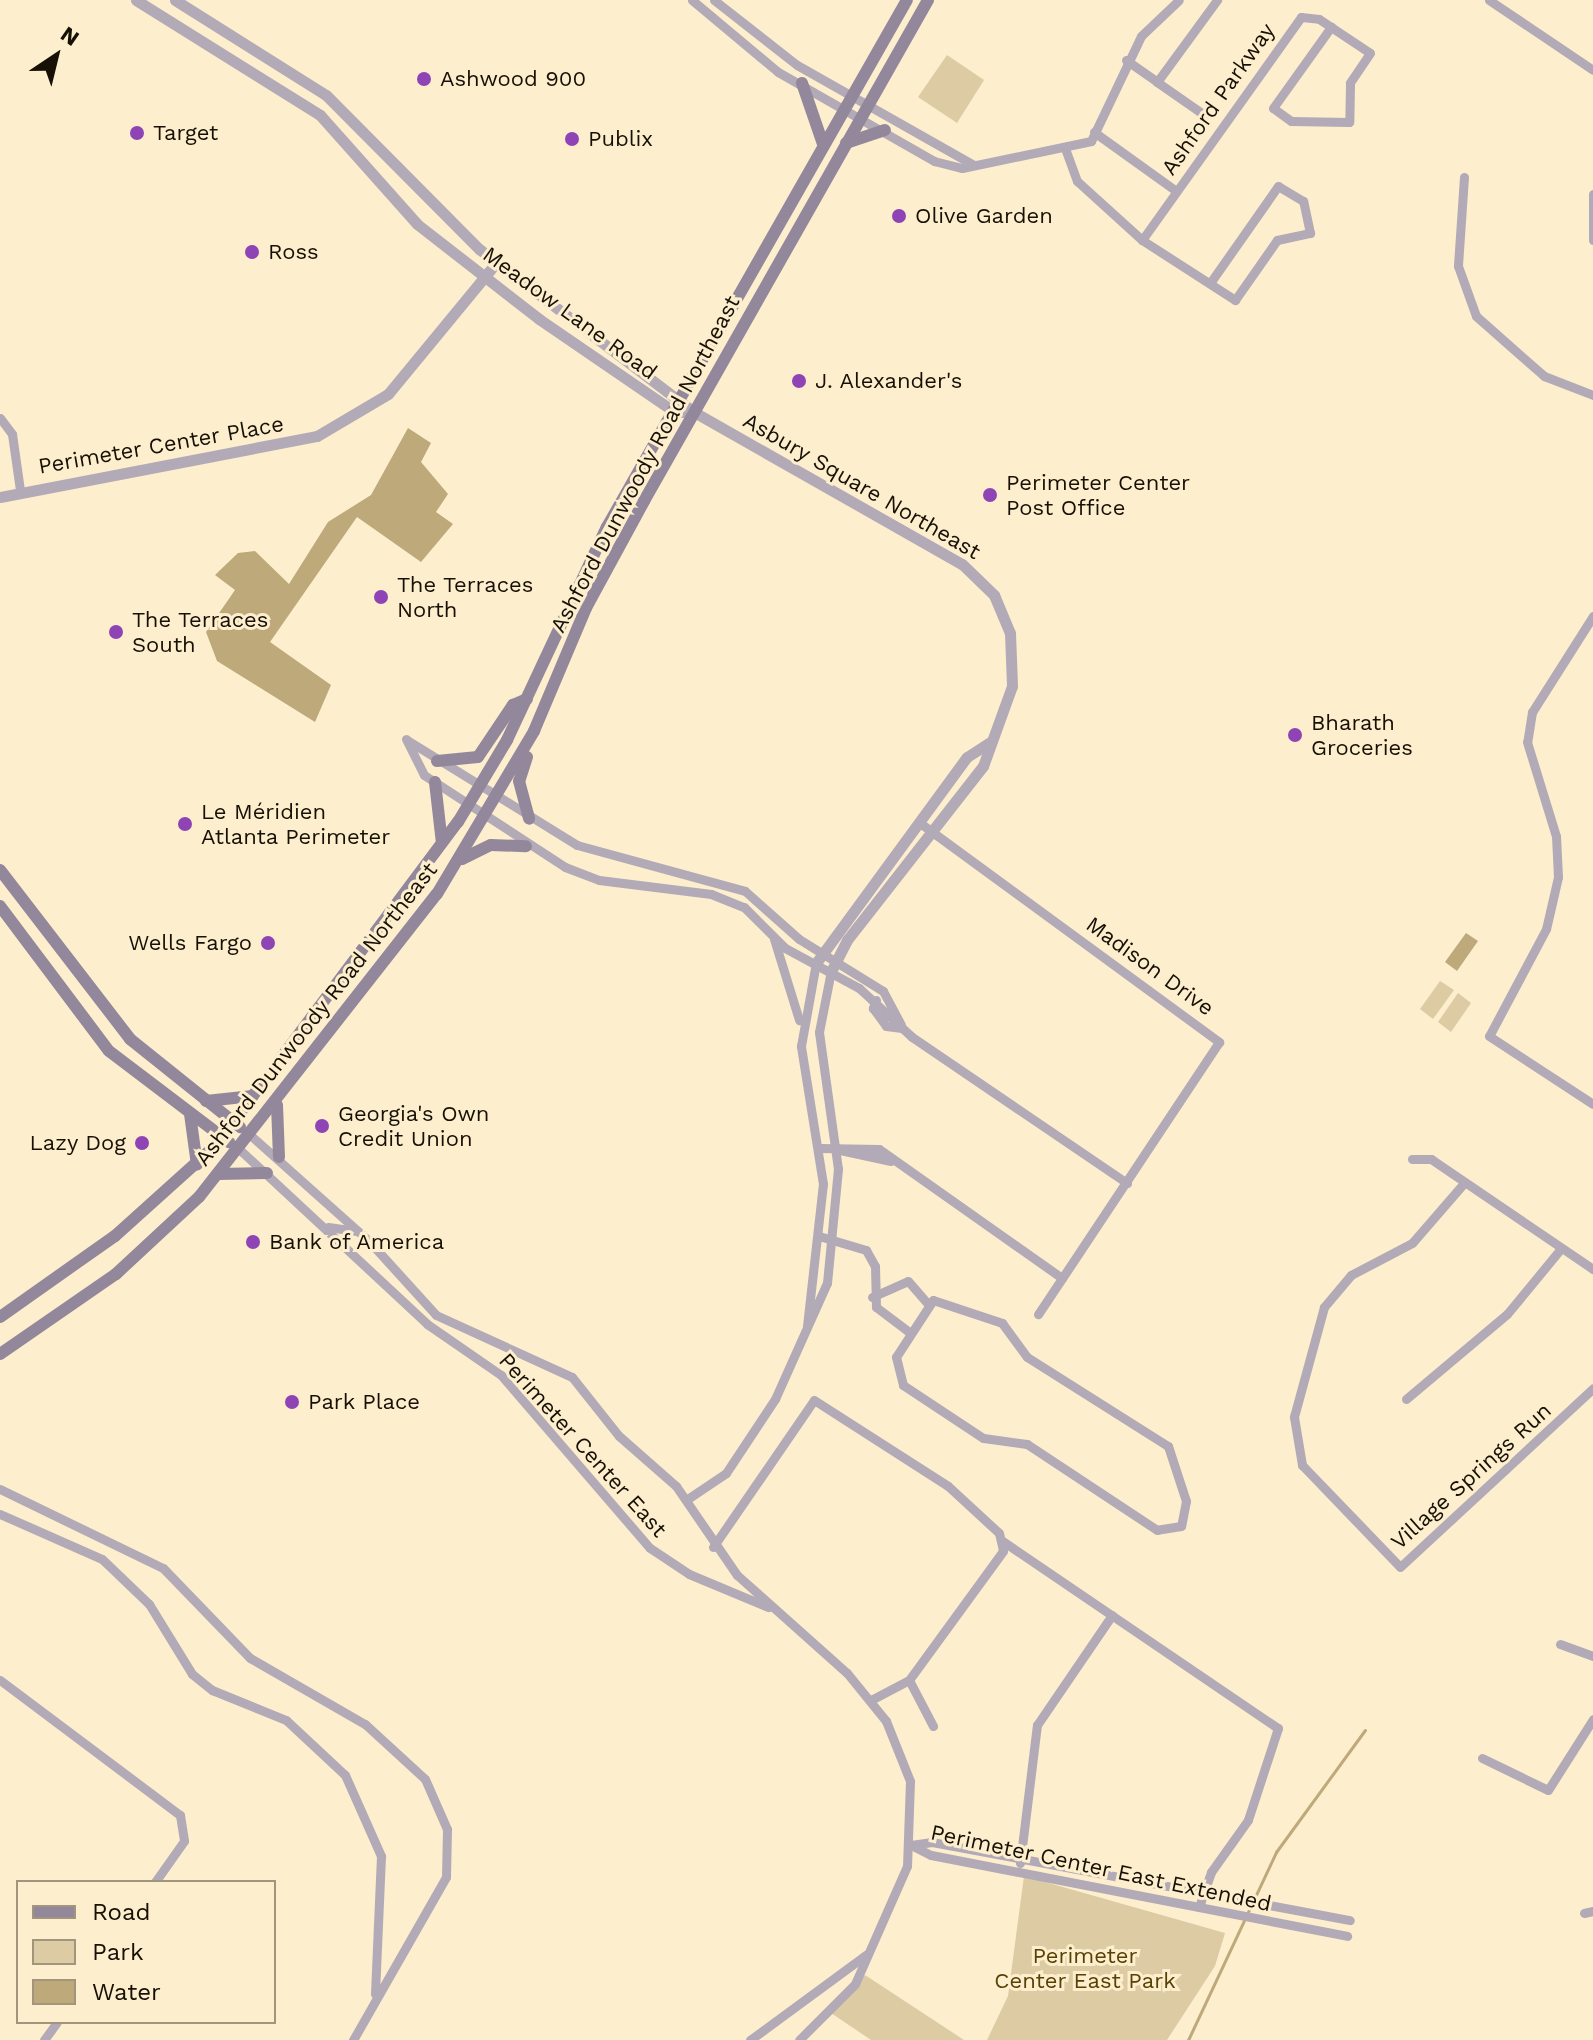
<!DOCTYPE html>
<html>
<head>
<meta charset="utf-8">
<style>
  body { margin:0 }
  #map { position:relative; width:1593px; height:2040px; overflow:hidden; background:#fdeecd; font-family:"Work Sans",sans-serif }
  div>[style] { position:absolute }
  [style*='--x'] { left:calc(var(--x)*1px); top:calc(var(--y)*1px); width:calc(var(--w)*1px); rotate:calc(var(--a)*1deg) }
  .green>* { inset:0; background:#ddcba4 }
  .water>* { inset:0; background:#bea97b }
  .stream>* { height:3px; margin:-1.5px; padding:0 1.5px; transform-origin:1.5px; border-radius:1.5px; background:#bea97b }
  .minor>* { height:9px; margin:-4.5px; padding:0 4.5px; transform-origin:4.5px; border-radius:4.5px; background:#b2aab7 }
  .tertiary>* { height:11px; margin:-5.5px; padding:0 5.5px; transform-origin:5.5px; border-radius:5.5px; background:#b2aab7 }
  .secondary>* { height:12px; margin:-6px; padding:0 6px; transform-origin:6px; border-radius:6px; background:#93889b }
  .dots>* { width:22px; height:22px; translate:-50% -50%; box-sizing:border-box; border:4px solid #fdeecd; border-radius:50% }
  span { translate:-50% -50%; white-space:nowrap; text-align:center; line-height:1.15; -webkit-text-stroke:6px #fdeecd; paint-order:stroke }
  .poi-label { font-size:22px; color:#161006 }
  .left { translate:0 -50%; text-align:left }
  .right { translate:-100% -50%; text-align:right }
  .street-label { font-size:22px; color:#161006 }
  .park-label { font-size:22px; color:#584105 }
  .legend { position:absolute; left:16px; top:1880px; width:260px; height:144px; box-sizing:border-box; background:#fdeecd; border:2px solid #a1957d; margin:0; padding:10px 14px; list-style:none; font-size:24px; color:#161006 }
  .legend li { display:flex; align-items:center; gap:16px; height:40px }
  .legend b { width:40px; border:2px solid #a1957d }
  .north { position:absolute; left:16px; top:16px; width:80px; height:80px; -webkit-text-stroke:6px #fdeecd; paint-order:stroke; rotate:35deg; font-size:22px; font-weight:700; line-height:32px; text-align:center; color:#161006 }
  .north::after { content:''; display:block; margin:auto; width:28px; height:36px; background:#161006; clip-path:polygon(50% 0,100% 100%,50% 72%,0 100%) }
</style>
</head>
<body>
<div id="map">
  <div class="green">
    <div style="clip-path:polygon(947px 55px,984px 80px,957px 123px,918px 97px)"></div>
    <div style="clip-path:polygon(1440px 981px,1454px 990px,1433px 1019px,1420px 1009px)"></div>
    <div style="clip-path:polygon(1458px 993px,1471px 1003px,1451px 1032px,1438px 1022px)"></div>
    <div style="clip-path:polygon(1024px 1876px,1225px 1933px,1215px 1966px,1167px 2040px,987px 2040px,1008px 1996px)"></div>
    <div style="clip-path:polygon(865px 1975px,964px 2040px,871px 2040px,831px 2013px)"></div>
  </div>
  <div class="water">
    <div style="clip-path:polygon(408px 428px,431px 443px,421px 462px,448px 494px,436px 512px,453px 524px,421px 562px,357px 517px,270px 642px,331px 685px,315px 722px,217px 661px,206px 632px,235px 590px,215px 575px,238px 553px,255px 551px,289px 584px,328px 522px,371px 495px)"></div>
    <div style="clip-path:polygon(1466px 933px,1478px 941px,1457px 971px,1445px 962px)"></div>
  </div>
  <div class="stream">
    <div style="--x:1188;--y:2040;--w:208;--a:-64.9"></div>
    <div style="--x:1276;--y:1852;--w:151;--a:-53.9"></div>
  </div>
  <div class="minor">
    <div style="--x:692;--y:0;--w:112;--a:39.9"></div>
    <div style="--x:778;--y:72;--w:180;--a:29.7"></div>
    <div style="--x:934;--y:161;--w:29;--a:14"></div>
    <div style="--x:962;--y:168;--w:132;--a:-11.8"></div>
    <div style="--x:1091;--y:141;--w:116;--a:-64.5"></div>
    <div style="--x:1141;--y:36;--w:52;--a:-43.5"></div>
    <div style="--x:714;--y:0;--w:105;--a:38.1"></div>
    <div style="--x:797;--y:65;--w:203;--a:29.5"></div>
    <div style="--x:1489;--y:0;--w:125;--a:33.9"></div>
    <div style="--x:1126;--y:60;--w:38;--a:35"></div>
    <div style="--x:1203;--y:114;--w:56;--a:-145.2"></div>
    <div style="--x:1157;--y:82;--w:102;--a:-53.8"></div>
    <div style="--x:1094;--y:132;--w:101;--a:35.7"></div>
    <div style="--x:1066;--y:151;--w:32;--a:70"></div>
    <div style="--x:1077;--y:181;--w:88;--a:42.2"></div>
    <div style="--x:1142;--y:240;--w:111;--a:32.8"></div>
    <div style="--x:1235;--y:300;--w:73;--a:-55"></div>
    <div style="--x:1277;--y:240;--w:34;--a:-12"></div>
    <div style="--x:1310;--y:233;--w:33;--a:-102"></div>
    <div style="--x:1303;--y:201;--w:29;--a:-149"></div>
    <div style="--x:1278;--y:186;--w:118;--a:125"></div>
    <div style="--x:1464;--y:177;--w:89;--a:93.9"></div>
    <div style="--x:1458;--y:266;--w:53;--a:70.2"></div>
    <div style="--x:1476;--y:316;--w:91;--a:41.4"></div>
    <div style="--x:1544;--y:376;--w:53;--a:21.2"></div>
    <div style="--x:1593;--y:194;--w:46;--a:90"></div>
    <div style="--x:1142;--y:240;--w:274;--a:-54.5"></div>
    <div style="--x:1301;--y:17;--w:18;--a:6"></div>
    <div style="--x:1319;--y:19;--w:61;--a:33.7"></div>
    <div style="--x:1370;--y:53;--w:36;--a:124"></div>
    <div style="--x:1350;--y:83;--w:39;--a:91"></div>
    <div style="--x:1349;--y:122;--w:58;--a:-179"></div>
    <div style="--x:1291;--y:121;--w:22;--a:-144"></div>
    <div style="--x:1273;--y:108;--w:100;--a:-54.4"></div>
    <div style="--x:0;--y:418;--w:20;--a:53"></div>
    <div style="--x:12;--y:434;--w:57;--a:81.9"></div>
    <div style="--x:1593;--y:616;--w:114;--a:122.4"></div>
    <div style="--x:1532;--y:712;--w:30;--a:99"></div>
    <div style="--x:1527;--y:742;--w:98;--a:72.9"></div>
    <div style="--x:1556;--y:836;--w:41;--a:87.2"></div>
    <div style="--x:1558;--y:877;--w:53;--a:103"></div>
    <div style="--x:1546;--y:929;--w:121;--a:118"></div>
    <div style="--x:1489;--y:1036;--w:124;--a:33.2"></div>
    <div style="--x:406;--y:739;--w:40;--a:63.4"></div>
    <div style="--x:424;--y:775;--w:168;--a:33.1"></div>
    <div style="--x:565;--y:867;--w:36;--a:21"></div>
    <div style="--x:599;--y:880;--w:113;--a:7.1"></div>
    <div style="--x:711;--y:894;--w:35;--a:22"></div>
    <div style="--x:744;--y:907;--w:58;--a:45"></div>
    <div style="--x:785;--y:948;--w:84;--a:28.4"></div>
    <div style="--x:859;--y:988;--w:72;--a:42.8"></div>
    <div style="--x:912;--y:1037;--w:260;--a:34.2"></div>
    <div style="--x:407;--y:740;--w:200;--a:31.7"></div>
    <div style="--x:577;--y:845;--w:174;--a:15.3"></div>
    <div style="--x:745;--y:891;--w:72;--a:41.6"></div>
    <div style="--x:799;--y:939;--w:99;--a:31.8"></div>
    <div style="--x:883;--y:991;--w:38;--a:62"></div>
    <div style="--x:920;--y:823;--w:371;--a:36.2"></div>
    <div style="--x:1219;--y:1042;--w:327;--a:123.6"></div>
    <div style="--x:774;--y:939;--w:85;--a:72.8"></div>
    <div style="--x:876;--y:1000;--w:9;--a:111"></div>
    <div style="--x:873;--y:1008;--w:22;--a:54"></div>
    <div style="--x:886;--y:1026;--w:16;--a:7"></div>
    <div style="--x:249;--y:1134;--w:159;--a:41.7"></div>
    <div style="--x:368;--y:1240;--w:101;--a:47.8"></div>
    <div style="--x:436;--y:1315;--w:149;--a:24.5"></div>
    <div style="--x:572;--y:1377;--w:75;--a:51.5"></div>
    <div style="--x:619;--y:1436;--w:76;--a:41.3"></div>
    <div style="--x:676;--y:1486;--w:108;--a:55.6"></div>
    <div style="--x:737;--y:1575;--w:147;--a:41.7"></div>
    <div style="--x:847;--y:1673;--w:62;--a:50.9"></div>
    <div style="--x:886;--y:1721;--w:65;--a:68.2"></div>
    <div style="--x:910;--y:1781;--w:85;--a:92"></div>
    <div style="--x:907;--y:1866;--w:129;--a:113.8"></div>
    <div style="--x:855;--y:1984;--w:79;--a:135"></div>
    <div style="--x:820;--y:1148;--w:59;--a:1"></div>
    <div style="--x:879;--y:1149;--w:224;--a:35.2"></div>
    <div style="--x:239;--y:1149;--w:257;--a:42.9"></div>
    <div style="--x:427;--y:1324;--w:90;--a:34.6"></div>
    <div style="--x:501;--y:1375;--w:228;--a:49.3"></div>
    <div style="--x:650;--y:1548;--w:47;--a:33.7"></div>
    <div style="--x:689;--y:1574;--w:86;--a:22.7"></div>
    <div style="--x:840;--y:1150;--w:52;--a:12.2"></div>
    <div style="--x:1412;--y:1159;--w:19;--a:0"></div>
    <div style="--x:1431;--y:1159;--w:196;--a:34.2"></div>
    <div style="--x:1464;--y:1183;--w:79;--a:130.9"></div>
    <div style="--x:1412;--y:1243;--w:69;--a:152.3"></div>
    <div style="--x:1351;--y:1275;--w:42;--a:130.2"></div>
    <div style="--x:1324;--y:1307;--w:114;--a:105.3"></div>
    <div style="--x:1294;--y:1417;--w:49;--a:80.5"></div>
    <div style="--x:1302;--y:1465;--w:141;--a:46.1"></div>
    <div style="--x:1400;--y:1567;--w:263;--a:-42.8"></div>
    <div style="--x:328;--y:1227;--w:30;--a:8"></div>
    <div style="--x:819;--y:1236;--w:49;--a:16.6"></div>
    <div style="--x:866;--y:1250;--w:18;--a:61"></div>
    <div style="--x:875;--y:1266;--w:41;--a:88.6"></div>
    <div style="--x:876;--y:1307;--w:40;--a:37"></div>
    <div style="--x:872;--y:1297;--w:39;--a:-24"></div>
    <div style="--x:908;--y:1281;--w:32;--a:49"></div>
    <div style="--x:933;--y:1300;--w:73;--a:18.4"></div>
    <div style="--x:1002;--y:1323;--w:42;--a:53.7"></div>
    <div style="--x:1027;--y:1357;--w:167;--a:32.3"></div>
    <div style="--x:1168;--y:1446;--w:58;--a:71.9"></div>
    <div style="--x:1186;--y:1501;--w:25;--a:101"></div>
    <div style="--x:1181;--y:1526;--w:24;--a:171"></div>
    <div style="--x:1157;--y:1530;--w:156;--a:-146.5"></div>
    <div style="--x:1027;--y:1444;--w:44;--a:-172.2"></div>
    <div style="--x:983;--y:1438;--w:96;--a:-146.5"></div>
    <div style="--x:903;--y:1385;--w:29;--a:-104"></div>
    <div style="--x:896;--y:1357;--w:68;--a:-57"></div>
    <div style="--x:807;--y:1326;--w:143;--a:-83.6"></div>
    <div style="--x:823;--y:1184;--w:140;--a:-99.1"></div>
    <div style="--x:801;--y:1046;--w:84;--a:-79.8"></div>
    <div style="--x:1406;--y:1399;--w:132;--a:-40.1"></div>
    <div style="--x:1507;--y:1314;--w:82;--a:-50.5"></div>
    <div style="--x:0;--y:1489;--w:181;--a:25.9"></div>
    <div style="--x:163;--y:1568;--w:125;--a:46"></div>
    <div style="--x:250;--y:1658;--w:133;--a:29.9"></div>
    <div style="--x:365;--y:1724;--w:81;--a:42.5"></div>
    <div style="--x:425;--y:1779;--w:55;--a:66.3"></div>
    <div style="--x:447;--y:1829;--w:48;--a:91.2"></div>
    <div style="--x:446;--y:1877;--w:188;--a:119.7"></div>
    <div style="--x:686;--y:1500;--w:48;--a:-34"></div>
    <div style="--x:726;--y:1473;--w:89;--a:-56.5"></div>
    <div style="--x:775;--y:1399;--w:127;--a:-65.9"></div>
    <div style="--x:827;--y:1283;--w:115;--a:-84.5"></div>
    <div style="--x:838;--y:1169;--w:138;--a:-97.9"></div>
    <div style="--x:819;--y:1032;--w:62;--a:-78.9"></div>
    <div style="--x:0;--y:1514;--w:111;--a:23.8"></div>
    <div style="--x:102;--y:1559;--w:65;--a:43.8"></div>
    <div style="--x:149;--y:1604;--w:82;--a:58.4"></div>
    <div style="--x:192;--y:1674;--w:26;--a:39"></div>
    <div style="--x:212;--y:1690;--w:80;--a:22.1"></div>
    <div style="--x:286;--y:1720;--w:81;--a:43"></div>
    <div style="--x:345;--y:1775;--w:89;--a:66"></div>
    <div style="--x:381;--y:1856;--w:138;--a:92.5"></div>
    <div style="--x:1001;--y:1540;--w:335;--a:34.2"></div>
    <div style="--x:1278;--y:1728;--w:97;--a:108.1"></div>
    <div style="--x:1248;--y:1820;--w:64;--a:125.4"></div>
    <div style="--x:1211;--y:1872;--w:37;--a:109"></div>
    <div style="--x:713;--y:1547;--w:178;--a:-55.5"></div>
    <div style="--x:814;--y:1400;--w:159;--a:32.7"></div>
    <div style="--x:948;--y:1486;--w:69;--a:42.7"></div>
    <div style="--x:999;--y:1533;--w:18;--a:77"></div>
    <div style="--x:1003;--y:1551;--w:160;--a:126.1"></div>
    <div style="--x:909;--y:1680;--w:43;--a:152.2"></div>
    <div style="--x:1560;--y:1644;--w:35;--a:20"></div>
    <div style="--x:0;--y:1680;--w:225;--a:36.9"></div>
    <div style="--x:180;--y:1815;--w:26;--a:81"></div>
    <div style="--x:184;--y:1841;--w:50;--a:125.3"></div>
    <div style="--x:909;--y:1680;--w:52;--a:62.4"></div>
    <div style="--x:1482;--y:1758;--w:73;--a:25.9"></div>
    <div style="--x:1548;--y:1790;--w:84;--a:-57.6"></div>
    <div style="--x:911;--y:1845;--w:21;--a:-8"></div>
    <div style="--x:932;--y:1842;--w:425;--a:10.6"></div>
    <div style="--x:911;--y:1845;--w:22;--a:27"></div>
    <div style="--x:931;--y:1855;--w:424;--a:11"></div>
    <div style="--x:1020;--y:1863;--w:139;--a:-83"></div>
    <div style="--x:1037;--y:1725;--w:133;--a:-55.7"></div>
    <div style="--x:1584;--y:1913;--w:9;--a:-13"></div>
    <div style="--x:44;--y:2040;--w:22;--a:-54"></div>
    <div style="--x:750;--y:2040;--w:145;--a:-36.3"></div>
  </div>
  <div class="tertiary">
    <div style="--x:136;--y:0;--w:217;--a:32"></div>
    <div style="--x:320;--y:115;--w:146;--a:48.3"></div>
    <div style="--x:417;--y:224;--w:155;--a:37.9"></div>
    <div style="--x:539;--y:319;--w:165;--a:34.4"></div>
    <div style="--x:675;--y:412;--w:19;--a:0"></div>
    <div style="--x:175;--y:0;--w:178;--a:32.2"></div>
    <div style="--x:326;--y:95;--w:217;--a:45.2"></div>
    <div style="--x:479;--y:249;--w:270;--a:37.2"></div>
    <div style="--x:694;--y:412;--w:308;--a:29.6"></div>
    <div style="--x:962;--y:564;--w:45;--a:44.1"></div>
    <div style="--x:994;--y:595;--w:41;--a:67.2"></div>
    <div style="--x:1010;--y:633;--w:53;--a:87.8"></div>
    <div style="--x:1012;--y:686;--w:85;--a:109.9"></div>
    <div style="--x:983;--y:766;--w:221;--a:128"></div>
    <div style="--x:847;--y:940;--w:35;--a:117"></div>
    <div style="--x:0;--y:497;--w:323;--a:-10.9"></div>
    <div style="--x:317;--y:436;--w:82;--a:-30.6"></div>
    <div style="--x:388;--y:394;--w:170;--a:-50.5"></div>
    <div style="--x:816;--y:963;--w:255;--a:-53.8"></div>
    <div style="--x:967;--y:757;--w:27;--a:-33"></div>
  </div>
  <div class="secondary">
    <div style="--x:802;--y:83;--w:65;--a:71"></div>
    <div style="--x:846;--y:143;--w:41;--a:-18.4"></div>
    <div style="--x:527;--y:757;--w:25;--a:108"></div>
    <div style="--x:519;--y:781;--w:39;--a:75"></div>
    <div style="--x:437;--y:761;--w:41;--a:-5.6"></div>
    <div style="--x:478;--y:757;--w:63;--a:-56.1"></div>
    <div style="--x:513;--y:705;--w:15;--a:-23"></div>
    <div style="--x:435;--y:782;--w:61;--a:83.5"></div>
    <div style="--x:462;--y:859;--w:32;--a:-26"></div>
    <div style="--x:491;--y:845;--w:35;--a:2"></div>
    <div style="--x:0;--y:870;--w:213;--a:52.4"></div>
    <div style="--x:130;--y:1039;--w:141;--a:38.7"></div>
    <div style="--x:0;--y:906;--w:181;--a:53.1"></div>
    <div style="--x:109;--y:1051;--w:151;--a:37.2"></div>
    <div style="--x:206;--y:1101;--w:47;--a:-6.1"></div>
    <div style="--x:277;--y:1105;--w:52;--a:87.8"></div>
    <div style="--x:190;--y:1114;--w:51;--a:82.2"></div>
    <div style="--x:219;--y:1174;--w:48;--a:-1.2"></div>
    <div style="--x:0;--y:1317;--w:141;--a:-35.2"></div>
    <div style="--x:115;--y:1236;--w:136;--a:-42"></div>
    <div style="--x:216;--y:1145;--w:404;--a:-53.2"></div>
    <div style="--x:458;--y:822;--w:96;--a:-59.1"></div>
    <div style="--x:507;--y:740;--w:235;--a:-64.9"></div>
    <div style="--x:607;--y:527;--w:606;--a:-60.35"></div>
    <div style="--x:0;--y:1354;--w:141;--a:-34.6"></div>
    <div style="--x:116;--y:1274;--w:113;--a:-42.9"></div>
    <div style="--x:199;--y:1197;--w:385;--a:-51.9"></div>
    <div style="--x:437;--y:894;--w:190;--a:-59.2"></div>
    <div style="--x:534;--y:731;--w:134;--a:-67.1"></div>
    <div style="--x:586;--y:608;--w:122;--a:-61.5"></div>
    <div style="--x:644;--y:501;--w:576;--a:-60.45"></div>
  </div>
  <div class="dots">
    <div style="left:424px;top:79px;background:#8f44b6"></div>
    <div style="left:137px;top:133px;background:#8f44b6"></div>
    <div style="left:572px;top:139px;background:#8f44b6"></div>
    <div style="left:899px;top:216px;background:#8f44b6"></div>
    <div style="left:252px;top:252px;background:#8f44b6"></div>
    <div style="left:799px;top:381px;background:#8f44b6"></div>
    <div style="left:990px;top:495px;background:#8f44b6"></div>
    <div style="left:381px;top:597px;background:#8f44b6"></div>
    <div style="left:116px;top:632px;background:#8f44b6"></div>
    <div style="left:1295px;top:735px;background:#8f44b6"></div>
    <div style="left:185px;top:824px;background:#8f44b6"></div>
    <div style="left:268px;top:943px;background:#8f44b6"></div>
    <div style="left:322px;top:1126px;background:#8f44b6"></div>
    <div style="left:142px;top:1143px;background:#8f44b6"></div>
    <div style="left:253px;top:1242px;background:#8f44b6"></div>
    <div style="left:292px;top:1402px;background:#8f44b6"></div>
  </div>
  <div class="poi-label">
    <span class="left" style="left:440px;top:79px">Ashwood 900</span>
    <span class="left" style="left:153px;top:133px">Target</span>
    <span class="left" style="left:588px;top:139px">Publix</span>
    <span class="left" style="left:915px;top:216px">Olive Garden</span>
    <span class="left" style="left:268px;top:252px">Ross</span>
    <span class="left" style="left:815px;top:381px">J. Alexander's</span>
    <span class="left" style="left:1006px;top:495px">Perimeter Center<br>Post Office</span>
    <span class="left" style="left:397px;top:597px">The Terraces<br>North</span>
    <span class="left" style="left:132px;top:632px">The Terraces<br>South</span>
    <span class="left" style="left:1311px;top:735px">Bharath<br>Groceries</span>
    <span class="left" style="left:201px;top:824px">Le Méridien<br>Atlanta Perimeter</span>
    <span class="right" style="left:252px;top:943px">Wells Fargo</span>
    <span class="left" style="left:338px;top:1126px">Georgia's Own<br>Credit Union</span>
    <span class="right" style="left:126px;top:1143px">Lazy Dog</span>
    <span class="left" style="left:269px;top:1242px">Bank of America</span>
    <span class="left" style="left:308px;top:1402px">Park Place</span>
  </div>
  <div class="street-label">
    <span style="left:1218px;top:99px;rotate:-55deg">Ashford Parkway</span>
    <span style="left:570px;top:313px;rotate:36deg">Meadow Lane Road</span>
    <span style="left:161px;top:445px;rotate:-10deg">Perimeter Center Place</span>
    <span style="left:645px;top:464px;rotate:-62deg">Ashford Dunwoody Road Northeast</span>
    <span style="left:862px;top:486px;rotate:30deg">Asbury Square Northeast</span>
    <span style="left:1150px;top:966px;rotate:36deg">Madison Drive</span>
    <span style="left:316px;top:1014px;rotate:-52deg">Ashford Dunwoody Road Northeast</span>
    <span style="left:583px;top:1445px;rotate:48deg">Perimeter Center East</span>
    <span style="left:1471px;top:1476px;rotate:-42deg">Village Springs Run</span>
    <span style="left:1101px;top:1868px;rotate:12deg">Perimeter Center East Extended</span>
  </div>
  <div class="park-label">
    <span style="left:1085px;top:1968px">Perimeter<br>Center East Park</span>
  </div>
  <ul class="legend">
  <li><b style="height:10px;background:#93889b"></b>Road</li>
  <li><b style="height:22px;background:#ddcba4"></b>Park</li>
  <li><b style="height:22px;background:#bea97b"></b>Water</li>
  </ul>
  <div class="north">N</div>
</div>
</body>
</html>
